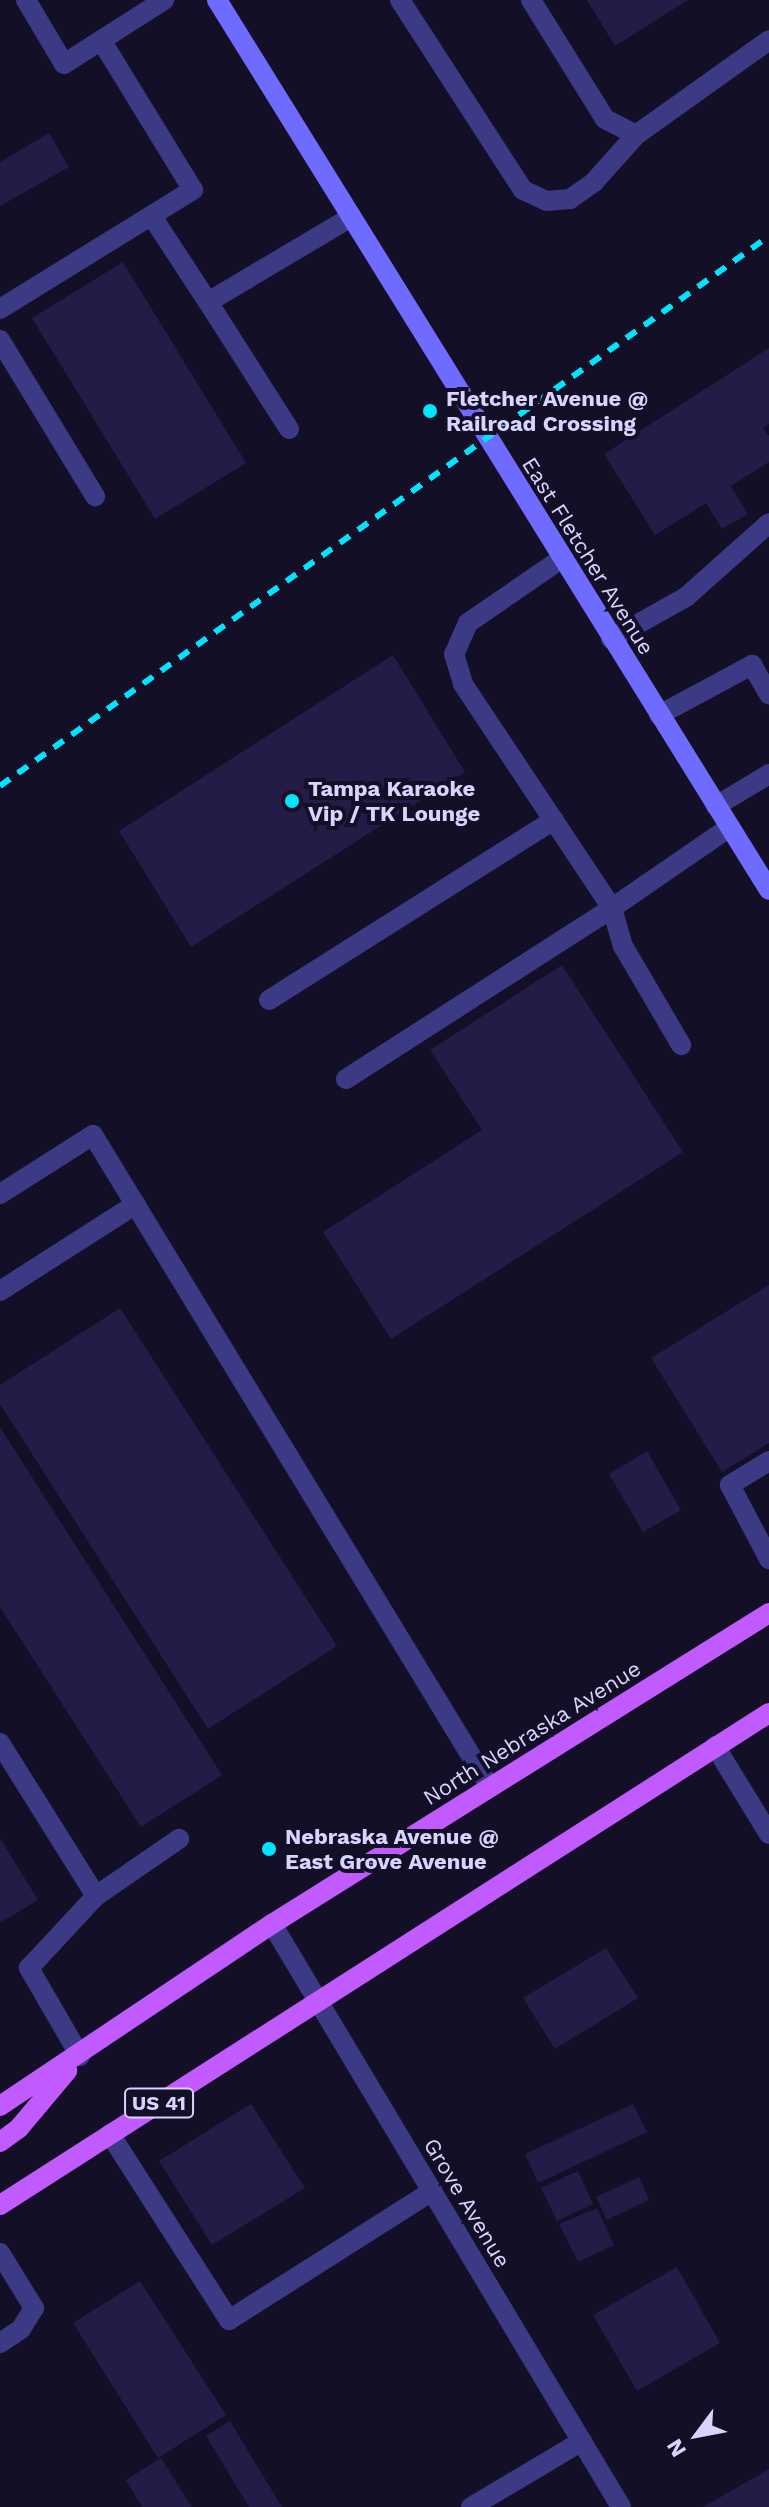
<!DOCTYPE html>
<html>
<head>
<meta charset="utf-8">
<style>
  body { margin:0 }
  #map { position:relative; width:769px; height:2507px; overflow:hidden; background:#130f26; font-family:"Work Sans",sans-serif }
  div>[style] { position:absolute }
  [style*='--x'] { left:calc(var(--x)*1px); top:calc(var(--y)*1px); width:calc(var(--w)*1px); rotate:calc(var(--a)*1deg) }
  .building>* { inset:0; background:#241b47 }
  .lane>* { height:20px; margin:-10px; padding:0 10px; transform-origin:10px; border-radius:10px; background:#3d3a85 }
  .street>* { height:20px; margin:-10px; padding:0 10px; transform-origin:10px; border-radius:10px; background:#3d3a85 }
  .secondary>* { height:20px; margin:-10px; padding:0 10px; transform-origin:10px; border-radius:10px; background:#6f6bff }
  .primary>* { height:20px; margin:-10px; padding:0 10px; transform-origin:10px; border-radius:10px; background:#c25bff }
  .rail>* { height:6px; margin-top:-3px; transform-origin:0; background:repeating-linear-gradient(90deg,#00e5ff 0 12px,transparent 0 22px) }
  .dots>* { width:22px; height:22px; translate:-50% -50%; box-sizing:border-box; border:4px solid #130f26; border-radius:50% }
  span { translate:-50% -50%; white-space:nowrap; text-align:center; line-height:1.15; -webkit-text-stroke:8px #130f26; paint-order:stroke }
  .shield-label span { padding:2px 6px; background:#130f26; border:2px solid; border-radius:6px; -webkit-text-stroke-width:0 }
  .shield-label { font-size:20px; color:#d9d4ff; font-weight:700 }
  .poi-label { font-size:22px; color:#d9d4ff; font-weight:700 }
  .left { translate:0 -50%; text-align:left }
  .street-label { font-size:22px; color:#d9d4ff }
  .north { position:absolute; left:657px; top:2395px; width:80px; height:80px; -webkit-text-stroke:6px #130f26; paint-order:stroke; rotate:238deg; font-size:22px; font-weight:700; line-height:32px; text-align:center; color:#d9d4ff }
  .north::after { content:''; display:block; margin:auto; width:28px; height:36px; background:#d9d4ff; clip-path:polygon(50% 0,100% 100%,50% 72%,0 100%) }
</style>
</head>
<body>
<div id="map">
  <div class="building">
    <div style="clip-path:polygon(587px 0,688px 0,615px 46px)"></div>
    <div style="clip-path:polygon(49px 133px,69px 167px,0 206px,0 162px)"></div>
    <div style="clip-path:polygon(123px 262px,246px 463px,155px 519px,32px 318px)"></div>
    <div style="clip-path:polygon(769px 348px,769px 424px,763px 428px,769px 436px,769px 462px,731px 486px,748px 514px,722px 529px,706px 503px,655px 535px,604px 454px)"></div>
    <div style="clip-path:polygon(393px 655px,465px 772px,191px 947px,119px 831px)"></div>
    <div style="clip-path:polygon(562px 965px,683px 1152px,391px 1339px,323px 1232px,482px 1130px,430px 1050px)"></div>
    <div style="clip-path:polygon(769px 1285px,769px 1443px,722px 1472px,651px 1358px)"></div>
    <div style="clip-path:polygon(120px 1308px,337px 1646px,208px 1729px,0 1404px,0 1385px)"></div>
    <div style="clip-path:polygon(0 1427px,222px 1775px,141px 1827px,0 1607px)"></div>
    <div style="clip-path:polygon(647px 1451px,681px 1510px,643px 1532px,609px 1474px)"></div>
    <div style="clip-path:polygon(0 1838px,38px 1900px,0 1923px)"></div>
    <div style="clip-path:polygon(606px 1948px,638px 1998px,555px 2049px,523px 1998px)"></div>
    <div style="clip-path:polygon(251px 2104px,305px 2188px,212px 2245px,159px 2161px)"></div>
    <div style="clip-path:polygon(633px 2104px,647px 2132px,538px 2183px,525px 2154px)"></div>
    <div style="clip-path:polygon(578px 2171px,593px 2204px,557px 2221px,541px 2188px)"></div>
    <div style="clip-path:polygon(639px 2177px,649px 2200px,607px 2220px,596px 2197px)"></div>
    <div style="clip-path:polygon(597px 2208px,614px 2245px,578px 2262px,559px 2224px)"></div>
    <div style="clip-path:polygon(677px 2267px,720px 2343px,637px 2391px,593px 2315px)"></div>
    <div style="clip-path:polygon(140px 2281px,226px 2415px,158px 2458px,73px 2323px)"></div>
    <div style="clip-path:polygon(230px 2421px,282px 2507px,249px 2507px,206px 2436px)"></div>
    <div style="clip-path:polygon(161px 2458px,192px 2507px,142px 2507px,126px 2480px)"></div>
    <div style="clip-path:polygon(769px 2469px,769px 2507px,703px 2507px)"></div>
  </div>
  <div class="lane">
    <div style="--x:26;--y:0;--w:74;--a:59.3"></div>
    <div style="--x:64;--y:64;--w:119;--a:-32.6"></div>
    <div style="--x:400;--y:0;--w:226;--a:57.1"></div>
    <div style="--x:523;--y:190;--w:26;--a:25"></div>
    <div style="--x:547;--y:201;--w:23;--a:-5"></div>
    <div style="--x:570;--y:199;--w:29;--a:-35"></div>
    <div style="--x:594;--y:182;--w:63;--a:-48.2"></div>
    <div style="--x:531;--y:0;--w:140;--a:58.1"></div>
    <div style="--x:605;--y:119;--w:35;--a:27"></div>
    <div style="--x:636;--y:135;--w:163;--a:-35.5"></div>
    <div style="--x:153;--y:218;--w:100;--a:56.8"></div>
    <div style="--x:0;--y:309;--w:227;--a:-31.7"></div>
    <div style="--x:193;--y:190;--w:176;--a:-121.5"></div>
    <div style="--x:0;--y:340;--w:183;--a:58.7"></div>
    <div style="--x:289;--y:429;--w:151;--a:-122.5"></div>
    <div style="--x:208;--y:302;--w:166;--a:-30.7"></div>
    <div style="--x:561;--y:559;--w:113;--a:145.5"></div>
    <div style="--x:468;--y:623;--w:34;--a:114"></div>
    <div style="--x:454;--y:654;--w:31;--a:73"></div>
    <div style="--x:463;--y:684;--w:269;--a:56.4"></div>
    <div style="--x:612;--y:908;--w:143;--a:-34.5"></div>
    <div style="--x:611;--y:639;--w:86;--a:-29.2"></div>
    <div style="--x:686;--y:597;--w:111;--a:-41.7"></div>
    <div style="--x:659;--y:715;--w:106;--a:-28.3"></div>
    <div style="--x:752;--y:665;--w:34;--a:60"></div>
    <div style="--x:716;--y:806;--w:62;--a:-31.1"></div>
    <div style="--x:269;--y:1000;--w:337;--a:-32.3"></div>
    <div style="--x:346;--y:1079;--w:316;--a:-32.7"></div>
    <div style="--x:612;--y:908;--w:40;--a:74"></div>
    <div style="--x:623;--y:946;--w:115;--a:59.6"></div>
    <div style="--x:0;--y:1194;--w:110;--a:-32.4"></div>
    <div style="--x:93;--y:1135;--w:763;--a:58.66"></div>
    <div style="--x:0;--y:1291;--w:161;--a:-32.6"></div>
    <div style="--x:769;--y:1461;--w:46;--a:148.4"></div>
    <div style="--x:730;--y:1485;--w:84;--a:62.2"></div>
    <div style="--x:0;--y:1743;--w:181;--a:57.9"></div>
    <div style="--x:80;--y:2056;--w:102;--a:-120.1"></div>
    <div style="--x:29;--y:1968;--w:98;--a:-47.1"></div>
    <div style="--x:96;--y:1896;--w:101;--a:-34.5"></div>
    <div style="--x:110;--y:2134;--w:221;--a:57.4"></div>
    <div style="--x:229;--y:2320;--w:241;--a:-32.4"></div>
    <div style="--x:0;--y:2253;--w:65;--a:58.3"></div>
    <div style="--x:34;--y:2308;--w:25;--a:122"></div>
    <div style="--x:21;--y:2329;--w:25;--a:146"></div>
    <div style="--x:471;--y:2507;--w:129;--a:-30.7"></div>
  </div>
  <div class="street">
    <div style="--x:715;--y:1746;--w:103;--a:58.5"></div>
    <div style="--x:272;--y:1924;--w:679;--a:59.09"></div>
  </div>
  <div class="secondary">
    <div style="--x:217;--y:0;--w:1047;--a:58.19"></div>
  </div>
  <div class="primary">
    <div style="--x:0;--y:2106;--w:327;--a:-33.8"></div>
    <div style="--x:272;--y:1924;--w:586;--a:-32.04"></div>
    <div style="--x:0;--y:2142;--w:24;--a:-36"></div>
    <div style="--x:19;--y:2128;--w:75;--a:-49.9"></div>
    <div style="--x:0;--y:2205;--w:913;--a:-32.61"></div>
  </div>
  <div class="rail">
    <div style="--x:0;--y:786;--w:945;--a:-35.57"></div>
  </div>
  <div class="dots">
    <div style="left:430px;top:411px;background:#00e5ff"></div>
    <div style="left:292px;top:801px;background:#00e5ff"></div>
    <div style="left:269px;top:1849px;background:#00e5ff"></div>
  </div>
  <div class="shield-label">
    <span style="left:159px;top:2103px">US 41</span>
  </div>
  <div class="poi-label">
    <span class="left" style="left:446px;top:411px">Fletcher Avenue @<br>Railroad Crossing</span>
    <span class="left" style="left:308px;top:801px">Tampa Karaoke<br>Vip / TK Lounge</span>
    <span class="left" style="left:285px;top:1849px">Nebraska Avenue @<br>East Grove Avenue</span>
  </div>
  <div class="street-label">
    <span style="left:588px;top:556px;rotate:58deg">East Fletcher Avenue</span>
    <span style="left:532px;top:1733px;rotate:-32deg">North Nebraska Avenue</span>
    <span style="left:467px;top:2203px;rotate:59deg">Grove Avenue</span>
  </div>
  <div class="north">N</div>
</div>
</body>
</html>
